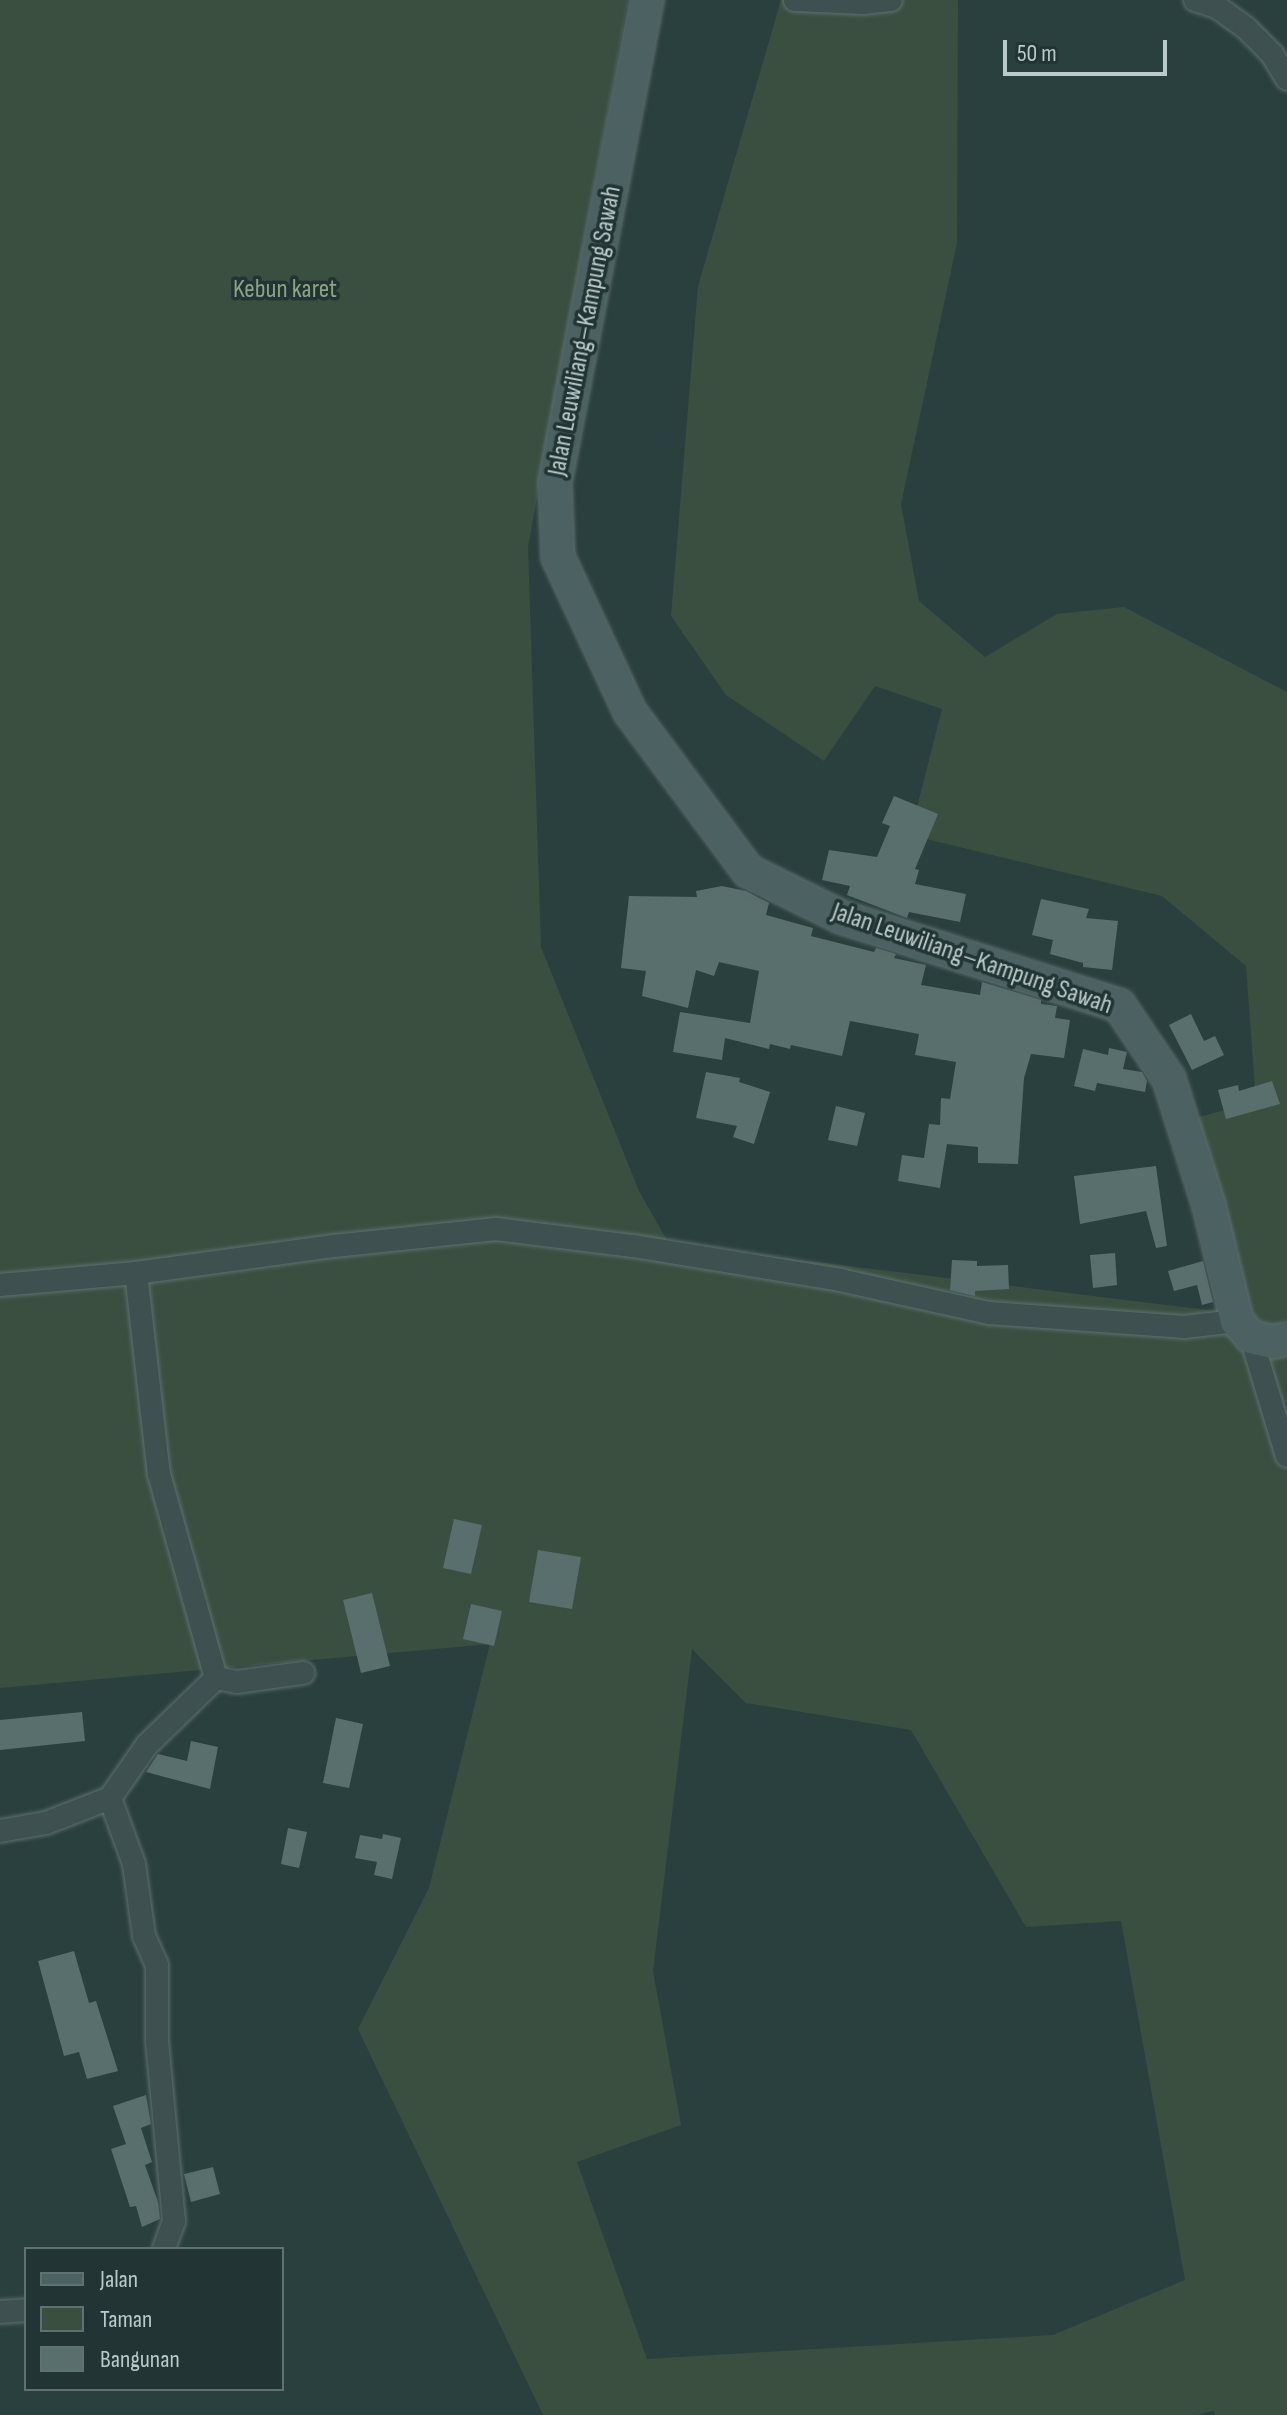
<!DOCTYPE html>
<html>
<head>
<meta charset="utf-8">
<style>
  body { margin:0 }
  #map { position:relative; width:1287px; height:2415px; overflow:hidden; background:#2a403e; font-family:"Sofia Sans Condensed",sans-serif }
  div>[style] { position:absolute }
  [style*='--x'] { left:calc(var(--x)*1px); top:calc(var(--y)*1px); width:calc(var(--w)*1px); rotate:calc(var(--a)*1deg) }
  .green>* { inset:0; background:#3a4f40 }
  .building>* { inset:0; background:#586f6e }
  .roads { filter:drop-shadow(0 0 2px #5f706f) drop-shadow(0 0 2px #5f706f) }
  .minor>* { height:22px; margin:-11px; padding:0 11px; transform-origin:11px; border-radius:11px; background:#3e504f }
  .secondary>* { height:32px; margin:-16px; padding:0 16px; transform-origin:16px; border-radius:16px; background:#4c6262 }
  span { translate:-50% -50%; white-space:nowrap; text-align:center; line-height:1.15; -webkit-text-stroke:7px #223534; paint-order:stroke }
  .park-label { font-size:26px; color:#8fa282 }
  .street-label { font-size:26px; color:#bbcaca }
  .legend { position:absolute; left:24px; top:2247px; width:260px; height:144px; box-sizing:border-box; background:#223534; border:2px solid #5f7170; margin:0; padding:10px 14px; list-style:none; font-size:24px; color:#bbcaca }
  .legend li { display:flex; align-items:center; gap:16px; height:40px }
  .legend b { width:40px; border:2px solid #5f7170 }
  .scale { position:absolute; left:1003px; top:40px; width:164px; height:36px; box-sizing:border-box; border:4px solid #bbcaca; border-top:0; padding-left:10px; font-size:24px; line-height:28px; white-space:nowrap; color:#bbcaca; -webkit-text-stroke:6px #223534; paint-order:stroke }
</style>
</head>
<body>
<div id="map">
  <div class="green">
    <div style="clip-path:polygon(evenodd,0 0,628px 0,528px 547px,541px 947px,639px 1191px,669px 1244px,1248px 1315px,1187px 1120px,1256px 1102px,1246px 966px,1162px 896px,910px 835px,942px 709px,875px 686px,824px 761px,726px 695px,671px 616px,698px 286px,781px 0,958px 0,957px 243px,901px 504px,919px 601px,985px 657px,1057px 614px,1124px 607px,1287px 692px,1287px 2415px,1215px 2415px,1214px 2411px,1194px 2415px,543px 2415px,358px 2029px,429px 1888px,490px 1644px,0 1688px,0 0,692px 1649px,746px 1703px,911px 1730px,1026px 1927px,1121px 1921px,1185px 2280px,1053px 2335px,647px 2359px,577px 2162px,681px 2125px,653px 1971px,692px 1649px)"></div>
  </div>
  <div class="building">
    <div style="clip-path:polygon(894px 796px,938px 814px,915px 869px,919px 870px,915px 884px,966px 894px,960px 922px,909px 912px,907px 918px,847px 895px,850px 886px,822px 880px,829px 850px,877px 857px,890px 826px,882px 823px)"></div>
    <div style="clip-path:polygon(722px 886px,746px 891px,769px 903px,766px 915px,813px 928px,811px 936px,874px 952px,876px 948px,896px 954px,894px 958px,926px 965px,921px 985px,980px 995px,982px 982px,1041px 1000px,1041px 1004px,1057px 1006px,1055px 1018px,1070px 1020px,1064px 1058px,1031px 1054px,1024px 1078px,1018px 1164px,978px 1163px,978px 1147px,947px 1144px,940px 1188px,898px 1181px,902px 1155px,924px 1158px,929px 1124px,940px 1125px,941px 1098px,950px 1099px,956px 1062px,915px 1055px,919px 1034px,850px 1021px,842px 1056px,791px 1045px,790px 1049px,770px 1044px,769px 1049px,725px 1038px,722px 1060px,673px 1052px,680px 1012px,750px 1023px,759px 971px,719px 962px,714px 976px,696px 970px,688px 1008px,642px 996px,646px 971px,621px 968px,629px 896px,697px 897px,696px 891px)"></div>
    <div style="clip-path:polygon(1041px 899px,1089px 909px,1086px 918px,1118px 921px,1112px 970px,1083px 967px,1083px 963px,1050px 954px,1053px 940px,1032px 935px)"></div>
    <div style="clip-path:polygon(1191px 1014px,1204px 1041px,1215px 1036px,1224px 1055px,1192px 1070px,1169px 1025px)"></div>
    <div style="clip-path:polygon(1109px 1048px,1127px 1052px,1123px 1069px,1142px 1072px,1147px 1081px,1145px 1092px,1097px 1083px,1095px 1091px,1074px 1086px,1083px 1049px,1108px 1055px)"></div>
    <div style="clip-path:polygon(706px 1072px,740px 1078px,739px 1082px,770px 1092px,754px 1144px,733px 1137px,737px 1126px,696px 1118px)"></div>
    <div style="clip-path:polygon(1272px 1081px,1280px 1104px,1226px 1119px,1218px 1090px,1238px 1085px,1239px 1091px)"></div>
    <div style="clip-path:polygon(836px 1106px,865px 1113px,857px 1146px,828px 1140px)"></div>
    <div style="clip-path:polygon(1156px 1166px,1167px 1246px,1156px 1248px,1146px 1211px,1080px 1224px,1074px 1176px)"></div>
    <div style="clip-path:polygon(1115px 1253px,1117px 1285px,1093px 1288px,1090px 1255px)"></div>
    <div style="clip-path:polygon(952px 1260px,977px 1261px,977px 1266px,1008px 1265px,1009px 1289px,975px 1291px,975px 1296px,950px 1290px)"></div>
    <div style="clip-path:polygon(1203px 1261px,1213px 1302px,1202px 1305px,1197px 1285px,1174px 1291px,1168px 1271px)"></div>
    <div style="clip-path:polygon(454px 1519px,482px 1525px,471px 1574px,443px 1568px)"></div>
    <div style="clip-path:polygon(538px 1550px,581px 1557px,572px 1609px,529px 1602px)"></div>
    <div style="clip-path:polygon(372px 1593px,390px 1666px,361px 1673px,343px 1600px)"></div>
    <div style="clip-path:polygon(471px 1604px,502px 1611px,494px 1646px,463px 1639px)"></div>
    <div style="clip-path:polygon(82px 1712px,85px 1741px,0 1750px,0 1720px)"></div>
    <div style="clip-path:polygon(336px 1718px,363px 1724px,349px 1788px,323px 1783px)"></div>
    <div style="clip-path:polygon(191px 1741px,218px 1747px,210px 1789px,146px 1772px,158px 1754px,187px 1761px)"></div>
    <div style="clip-path:polygon(288px 1828px,307px 1832px,299px 1868px,281px 1864px)"></div>
    <div style="clip-path:polygon(383px 1834px,401px 1838px,392px 1879px,374px 1875px,377px 1862px,355px 1858px,360px 1835px,382px 1839px)"></div>
    <div style="clip-path:polygon(74px 1951px,89px 2003px,96px 2001px,118px 2071px,87px 2079px,79px 2052px,64px 2056px,38px 1961px)"></div>
    <div style="clip-path:polygon(146px 2095px,151px 2124px,141px 2128px,152px 2162px,145px 2165px,158px 2202px,160px 2219px,142px 2227px,136px 2206px,130px 2207px,111px 2149px,126px 2144px,113px 2106px)"></div>
    <div style="clip-path:polygon(213px 2167px,220px 2194px,191px 2202px,184px 2174px)"></div>
  </div>
  <div class="roads">
    <div class="minor">
      <div style="--x:795;--y:0;--w:68;--a:2.5"></div>
      <div style="--x:863;--y:3;--w:28;--a:-6"></div>
      <div style="--x:1195;--y:0;--w:23;--a:18"></div>
      <div style="--x:1217;--y:7;--w:36;--a:36"></div>
      <div style="--x:1246;--y:28;--w:37;--a:45"></div>
      <div style="--x:1272;--y:54;--w:29;--a:59"></div>
      <div style="--x:136;--y:1273;--w:202;--a:83.5"></div>
      <div style="--x:159;--y:1474;--w:212;--a:74.4"></div>
      <div style="--x:0;--y:1285;--w:137;--a:-5"></div>
      <div style="--x:136;--y:1273;--w:200;--a:-7.8"></div>
      <div style="--x:334;--y:1246;--w:163;--a:-6"></div>
      <div style="--x:496;--y:1229;--w:138;--a:7.1"></div>
      <div style="--x:633;--y:1246;--w:210;--a:9.3"></div>
      <div style="--x:840;--y:1280;--w:153;--a:12.5"></div>
      <div style="--x:989;--y:1313;--w:196;--a:4.1"></div>
      <div style="--x:1184;--y:1327;--w:53;--a:-6.5"></div>
      <div style="--x:1251;--y:1337;--w:124;--a:73.2"></div>
      <div style="--x:110;--y:1798;--w:70;--a:70"></div>
      <div style="--x:134;--y:1864;--w:73;--a:82.1"></div>
      <div style="--x:144;--y:1936;--w:32;--a:66"></div>
      <div style="--x:157;--y:1965;--w:76;--a:90"></div>
      <div style="--x:157;--y:2041;--w:181;--a:84.6"></div>
      <div style="--x:174;--y:2221;--w:30;--a:110"></div>
      <div style="--x:0;--y:1831;--w:47;--a:-9.9"></div>
      <div style="--x:46;--y:1823;--w:69;--a:-21.3"></div>
      <div style="--x:110;--y:1798;--w:65;--a:-55.1"></div>
      <div style="--x:147;--y:1745;--w:96;--a:-44.2"></div>
      <div style="--x:216;--y:1678;--w:21;--a:11"></div>
      <div style="--x:237;--y:1682;--w:67;--a:-7.8"></div>
      <div style="--x:0;--y:2312;--w:26;--a:-4"></div>
    </div>
    <div class="secondary">
      <div style="--x:647;--y:0;--w:492;--a:100.8"></div>
      <div style="--x:555;--y:483;--w:74;--a:87.7"></div>
      <div style="--x:558;--y:557;--w:171;--a:65.1"></div>
      <div style="--x:630;--y:712;--w:198;--a:53.4"></div>
      <div style="--x:748;--y:871;--w:104;--a:26.3"></div>
      <div style="--x:841;--y:917;--w:292;--a:17.6"></div>
      <div style="--x:1119;--y:1005;--w:89;--a:56"></div>
      <div style="--x:1169;--y:1079;--w:133;--a:72.5"></div>
      <div style="--x:1209;--y:1206;--w:118;--a:76.3"></div>
      <div style="--x:1237;--y:1321;--w:21;--a:49"></div>
      <div style="--x:1251;--y:1337;--w:23;--a:13"></div>
      <div style="--x:1273;--y:1342;--w:14;--a:-12"></div>
    </div>
  </div>
  <div class="park-label">
    <span style="left:285px;top:290px">Kebun karet</span>
  </div>
  <div class="street-label">
    <span style="left:585px;top:331px;rotate:-79deg">Jalan Leuwiliang–Kampung Sawah</span>
    <span style="left:972px;top:959px;rotate:19deg">Jalan Leuwiliang–Kampung Sawah</span>
  </div>
  <ul class="legend">
  <li><b style="height:10px;background:#4c6262"></b>Jalan</li>
  <li><b style="height:22px;background:#3a4f40"></b>Taman</li>
  <li><b style="height:22px;background:#586f6e"></b>Bangunan</li>
  </ul>
  <div class="scale">50 m</div>
</div>
</body>
</html>
